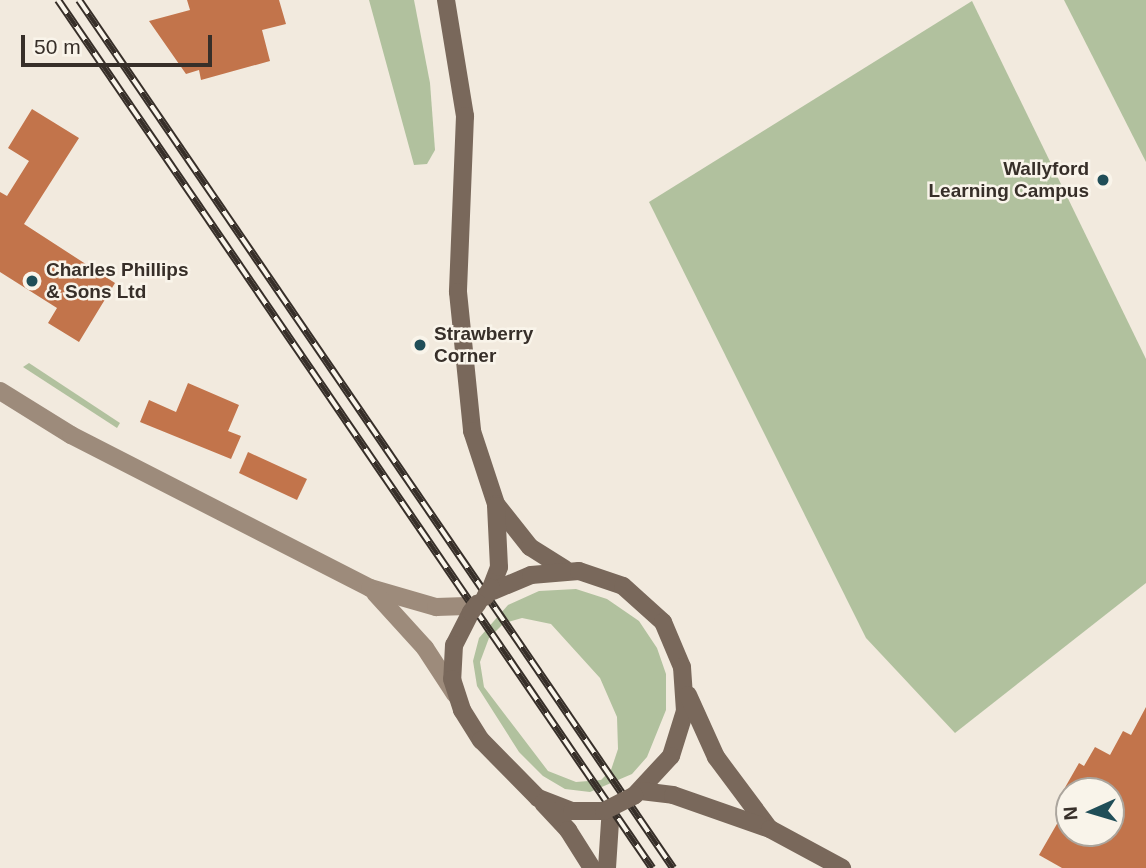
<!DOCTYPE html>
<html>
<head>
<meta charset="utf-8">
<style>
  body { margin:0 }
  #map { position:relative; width:1146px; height:868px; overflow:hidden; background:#f2eade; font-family:Arial,sans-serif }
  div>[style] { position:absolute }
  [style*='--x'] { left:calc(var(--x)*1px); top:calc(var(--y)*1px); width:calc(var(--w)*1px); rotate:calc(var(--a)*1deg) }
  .green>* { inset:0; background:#b1c19e }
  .building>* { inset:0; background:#c2744b }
  .secondary>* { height:18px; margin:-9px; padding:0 9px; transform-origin:9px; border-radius:9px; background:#9d8b7b }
  .primary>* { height:18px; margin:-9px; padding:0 9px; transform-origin:9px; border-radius:9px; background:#79685b }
  .rail>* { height:8px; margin-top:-4px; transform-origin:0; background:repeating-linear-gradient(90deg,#f9f4ea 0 16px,#372f29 0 32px); box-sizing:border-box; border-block:2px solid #372f29 }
  .primary-bridge>* { height:18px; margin:-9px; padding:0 9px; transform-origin:9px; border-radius:9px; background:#79685b }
  .dots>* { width:19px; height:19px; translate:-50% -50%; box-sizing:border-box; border:4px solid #f9f4ea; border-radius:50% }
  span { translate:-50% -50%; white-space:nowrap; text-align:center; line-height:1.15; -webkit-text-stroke:5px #f9f4ea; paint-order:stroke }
  .poi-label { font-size:19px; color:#372f29; font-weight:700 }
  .right { translate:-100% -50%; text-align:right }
  .left { translate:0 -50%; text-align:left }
  .north { position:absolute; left:1055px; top:777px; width:70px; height:70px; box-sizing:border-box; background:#f9f4ea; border:2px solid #aba59d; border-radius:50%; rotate:266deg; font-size:19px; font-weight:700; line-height:28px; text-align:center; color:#372f29 }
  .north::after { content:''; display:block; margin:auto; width:24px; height:32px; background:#204e58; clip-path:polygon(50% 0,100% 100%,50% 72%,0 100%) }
  .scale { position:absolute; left:21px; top:35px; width:191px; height:32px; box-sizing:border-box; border:4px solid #372f29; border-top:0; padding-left:9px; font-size:21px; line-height:24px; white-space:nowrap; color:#372f29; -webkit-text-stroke:5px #f9f4ea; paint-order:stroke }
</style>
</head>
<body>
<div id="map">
  <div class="green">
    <div style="clip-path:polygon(369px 0,414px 0,430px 83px,435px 150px,427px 164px,414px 165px)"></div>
    <div style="clip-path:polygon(1064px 0,1146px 0,1146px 162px)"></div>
    <div style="clip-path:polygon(972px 1px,1146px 359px,1146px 583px,955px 733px,866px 638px,649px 202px)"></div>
    <div style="clip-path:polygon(29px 363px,120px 423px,117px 428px,23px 367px)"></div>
    <div style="clip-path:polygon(evenodd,576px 589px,607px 599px,639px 621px,657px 648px,666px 674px,666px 710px,647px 757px,632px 774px,590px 792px,565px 789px,543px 776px,519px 752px,477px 686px,473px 661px,479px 638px,508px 605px,539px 591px,576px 589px,522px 618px,551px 624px,600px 678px,617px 717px,618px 749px,611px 770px,601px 780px,576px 782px,548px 771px,484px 687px,480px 662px,489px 638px,504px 623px,522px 618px)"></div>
  </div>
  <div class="building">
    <div style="clip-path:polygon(187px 0,279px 0,286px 24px,262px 30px,270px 61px,201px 80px,199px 70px,186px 74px,149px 21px,190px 10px)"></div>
    <div style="clip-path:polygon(32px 109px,79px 138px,24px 224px,115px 283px,79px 342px,48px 323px,57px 308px,0 272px,0 192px,7px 196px,29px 161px,8px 148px)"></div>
    <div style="clip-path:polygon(188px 383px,239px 405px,228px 431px,241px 436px,231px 459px,140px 422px,149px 400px,176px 412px)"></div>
    <div style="clip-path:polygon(248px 452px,307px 479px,297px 500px,239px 473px)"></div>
    <div style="clip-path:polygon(1146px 707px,1146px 868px,1062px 868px,1039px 855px,1069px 803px,1069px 833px,1111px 833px,1111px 791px,1063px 791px,1079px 763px,1084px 766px,1095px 747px,1110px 755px,1123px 731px,1131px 735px)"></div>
  </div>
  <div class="secondary">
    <div style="--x:0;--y:391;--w:84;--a:31.8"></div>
    <div style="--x:71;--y:435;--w:336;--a:27.1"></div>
    <div style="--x:370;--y:588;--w:69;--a:16.1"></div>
    <div style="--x:436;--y:607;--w:31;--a:-2"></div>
    <div style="--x:375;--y:593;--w:74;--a:47.7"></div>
    <div style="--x:425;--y:648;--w:55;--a:56.9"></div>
  </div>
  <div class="primary">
    <div style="--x:446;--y:0;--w:118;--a:80.7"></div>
    <div style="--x:465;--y:116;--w:176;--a:92.3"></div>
    <div style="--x:458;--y:292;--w:140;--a:84.2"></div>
    <div style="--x:472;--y:431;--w:77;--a:71.8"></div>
    <div style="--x:496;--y:504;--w:55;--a:51.7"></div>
    <div style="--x:530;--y:547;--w:41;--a:32.2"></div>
    <div style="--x:491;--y:588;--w:22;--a:-69"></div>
    <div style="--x:499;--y:567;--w:61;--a:-92.8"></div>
    <div style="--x:493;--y:591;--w:41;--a:-22.8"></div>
    <div style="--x:531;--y:575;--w:48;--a:-4.8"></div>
    <div style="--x:579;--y:571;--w:46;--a:18.8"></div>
    <div style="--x:623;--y:586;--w:54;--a:42"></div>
    <div style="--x:663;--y:622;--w:49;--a:67.1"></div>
    <div style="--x:682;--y:667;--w:44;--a:86.1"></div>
    <div style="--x:685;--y:711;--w:47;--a:107.3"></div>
    <div style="--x:671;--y:756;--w:54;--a:132.8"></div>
    <div style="--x:471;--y:612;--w:37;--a:117"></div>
    <div style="--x:454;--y:645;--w:34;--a:93"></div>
    <div style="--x:452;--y:679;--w:33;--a:72"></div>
    <div style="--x:462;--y:710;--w:36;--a:58"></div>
    <div style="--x:481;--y:740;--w:81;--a:45.5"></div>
    <div style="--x:538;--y:798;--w:36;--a:21"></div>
    <div style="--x:572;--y:811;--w:32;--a:0"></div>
    <div style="--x:688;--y:695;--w:68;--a:65.7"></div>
    <div style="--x:716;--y:757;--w:89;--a:53.3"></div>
    <div style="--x:641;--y:791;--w:32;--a:7"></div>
    <div style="--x:673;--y:795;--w:103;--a:19.3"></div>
    <div style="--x:770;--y:829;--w:82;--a:28.4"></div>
    <div style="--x:543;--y:803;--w:37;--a:47"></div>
    <div style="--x:568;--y:830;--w:45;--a:57.7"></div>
    <div style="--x:607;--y:868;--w:47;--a:-86.3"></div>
  </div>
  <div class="rail">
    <div style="--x:58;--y:0;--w:1052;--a:55.61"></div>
    <div style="--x:79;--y:0;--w:1052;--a:55.61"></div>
  </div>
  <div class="primary-bridge">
    <div style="--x:485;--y:597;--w:11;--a:-56"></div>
    <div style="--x:471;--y:612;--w:11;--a:-52"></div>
    <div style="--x:604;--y:811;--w:34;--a:-27"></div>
  </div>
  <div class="dots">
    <div style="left:1103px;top:180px;background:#204e58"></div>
    <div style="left:32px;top:281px;background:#204e58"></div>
    <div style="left:420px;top:345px;background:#204e58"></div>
  </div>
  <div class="poi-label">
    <span class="right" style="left:1089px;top:180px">Wallyford<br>Learning Campus</span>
    <span class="left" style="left:46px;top:281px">Charles Phillips<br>&amp; Sons Ltd</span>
    <span class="left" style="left:434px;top:345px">Strawberry<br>Corner</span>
  </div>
  <div class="north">N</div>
  <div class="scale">50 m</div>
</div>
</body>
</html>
